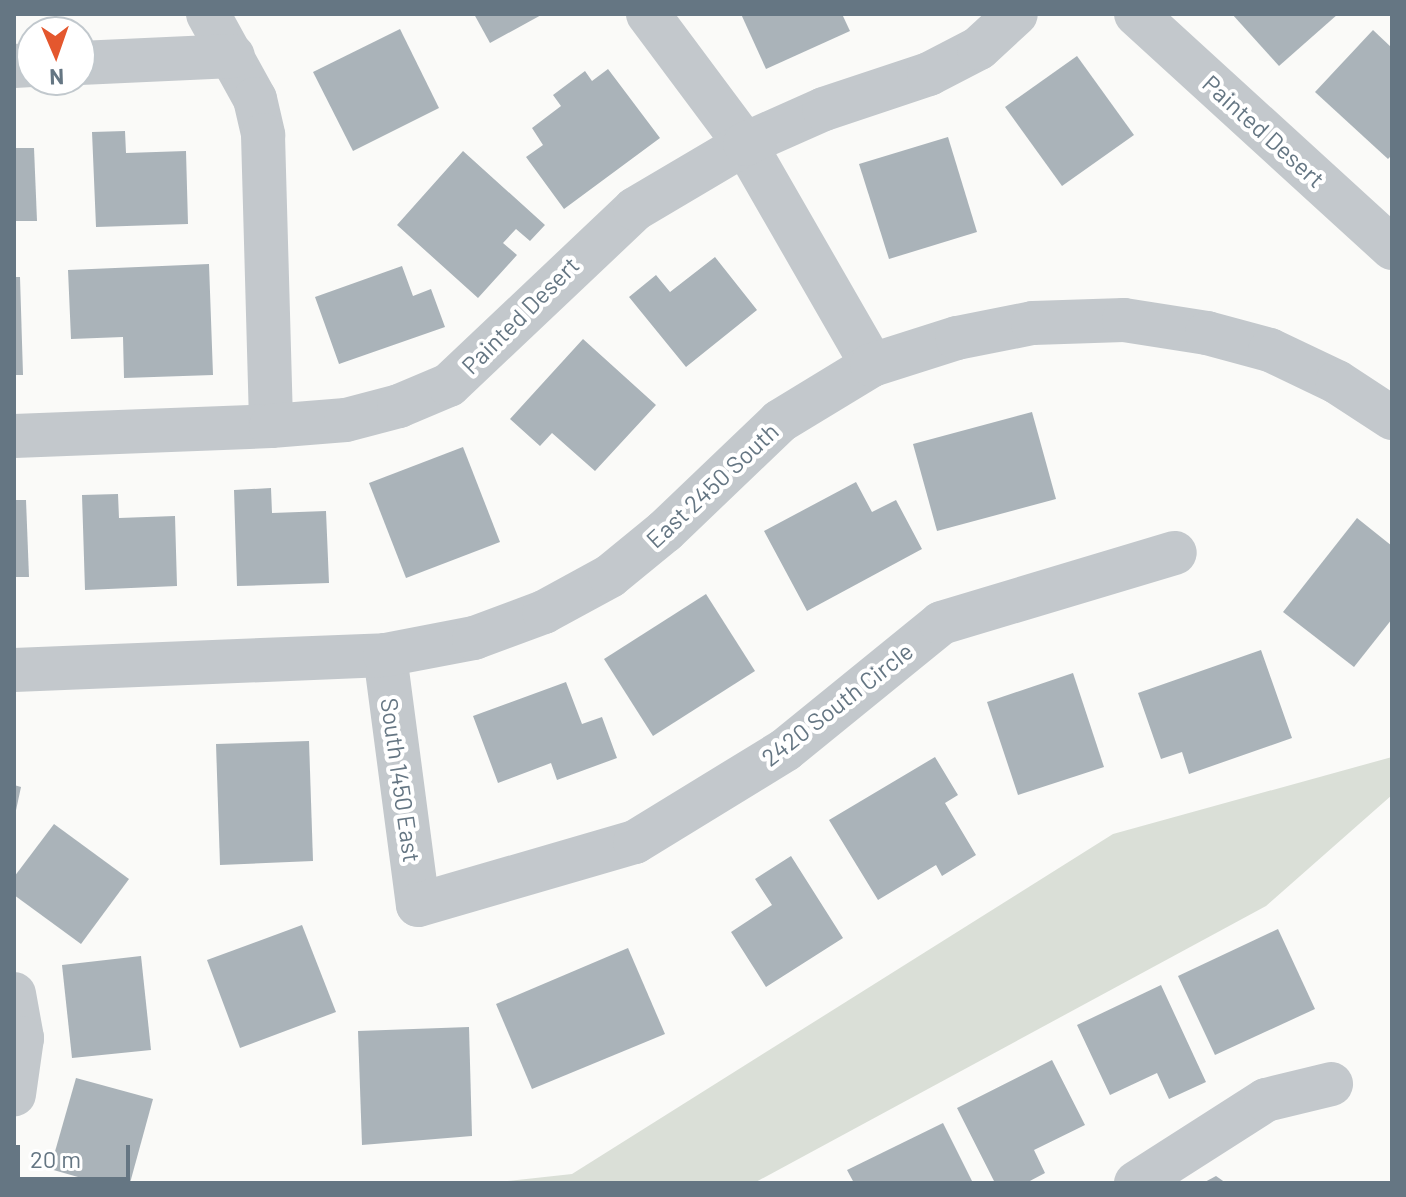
<!DOCTYPE html>
<html>
<head>
<meta charset="utf-8">
<style>
  body { margin:0 }
  #map { position:relative; width:1406px; height:1197px; overflow:hidden; background:#fafaf8; font-family:Barlow,sans-serif }
  div>[style] { position:absolute }
  [style*='--x'] { left:calc(var(--x)*1px); top:calc(var(--y)*1px); width:calc(var(--w)*1px); rotate:calc(var(--a)*1deg) }
  .green>* { inset:0; background:#dadfd7 }
  .building>* { inset:0; background:#aab3b9 }
  .minor>* { height:44px; margin:-22px; padding:0 22px; transform-origin:22px; border-radius:22px; background:#c3c8cc }
  span { translate:-50% -50%; white-space:nowrap; text-align:center; line-height:1.15; -webkit-text-stroke:8px #fff; paint-order:stroke }
  .street-label { font-size:24px; color:#657683 }
  .frame { position:absolute; inset:0; border:16px solid #657683; pointer-events:none }
  .north { position:absolute; left:16px; top:16px; width:80px; height:80px; box-sizing:border-box; background:#fff; border:2px solid #c1c8cd; border-radius:50%; rotate:178deg; font-size:22px; font-weight:700; line-height:32px; text-align:center; color:#657683 }
  .north::after { content:''; display:block; margin:auto; width:28px; height:36px; background:#e4572e; clip-path:polygon(50% 0,100% 100%,50% 72%,0 100%) }
  .scale { position:absolute; left:16px; top:1145px; width:114px; height:36px; box-sizing:border-box; border:4px solid #657683; border-top:0; padding-left:10px; font-size:24px; line-height:28px; white-space:nowrap; color:#657683; -webkit-text-stroke:6px #fff; paint-order:stroke }
</style>
</head>
<body>
<div id="map">
  <div class="green">
    <div style="clip-path:polygon(1392px 757px,1392px 795px,1266px 906px,754px 1183px,489px 1183px,572px 1174px,1113px 834px)"></div>
  </div>
  <div class="building">
    <div style="clip-path:polygon(474px 14px,543px 14px,490px 43px)"></div>
    <div style="clip-path:polygon(741px 14px,842px 14px,850px 31px,766px 69px)"></div>
    <div style="clip-path:polygon(1232px 14px,1338px 14px,1279px 66px)"></div>
    <div style="clip-path:polygon(400px 29px,439px 108px,353px 151px,313px 72px)"></div>
    <div style="clip-path:polygon(1373px 30px,1392px 48px,1392px 155px,1388px 159px,1315px 92px)"></div>
    <div style="clip-path:polygon(1077px 56px,1134px 135px,1062px 186px,1005px 107px)"></div>
    <div style="clip-path:polygon(608px 69px,660px 138px,564px 209px,526px 157px,543px 145px,532px 128px,561px 106px,553px 95px,585px 71px,592px 81px)"></div>
    <div style="clip-path:polygon(125px 131px,126px 153px,186px 151px,188px 224px,96px 227px,92px 132px)"></div>
    <div style="clip-path:polygon(948px 137px,977px 232px,889px 259px,859px 164px)"></div>
    <div style="clip-path:polygon(14px 148px,34px 148px,37px 221px,14px 221px)"></div>
    <div style="clip-path:polygon(463px 151px,545px 225px,530px 241px,516px 229px,503px 243px,517px 255px,478px 298px,397px 225px)"></div>
    <div style="clip-path:polygon(715px 257px,757px 310px,686px 367px,629px 297px,656px 275px,670px 292px)"></div>
    <div style="clip-path:polygon(209px 264px,213px 375px,124px 378px,123px 337px,71px 339px,68px 270px)"></div>
    <div style="clip-path:polygon(402px 266px,413px 296px,431px 289px,445px 327px,339px 364px,315px 297px)"></div>
    <div style="clip-path:polygon(14px 277px,20px 277px,23px 375px,14px 375px)"></div>
    <div style="clip-path:polygon(583px 339px,656px 405px,595px 471px,552px 433px,540px 446px,510px 419px)"></div>
    <div style="clip-path:polygon(1032px 412px,1056px 499px,937px 531px,913px 444px)"></div>
    <div style="clip-path:polygon(463px 447px,500px 542px,406px 578px,369px 483px)"></div>
    <div style="clip-path:polygon(856px 482px,872px 512px,896px 500px,922px 549px,807px 611px,764px 531px)"></div>
    <div style="clip-path:polygon(271px 488px,272px 513px,326px 511px,329px 583px,237px 586px,234px 490px)"></div>
    <div style="clip-path:polygon(118px 494px,119px 518px,175px 516px,177px 586px,85px 590px,82px 495px)"></div>
    <div style="clip-path:polygon(14px 500px,26px 500px,29px 577px,14px 577px)"></div>
    <div style="clip-path:polygon(1357px 518px,1392px 546px,1392px 619px,1354px 667px,1283px 612px)"></div>
    <div style="clip-path:polygon(706px 594px,755px 671px,653px 736px,604px 659px)"></div>
    <div style="clip-path:polygon(1261px 650px,1292px 738px,1189px 774px,1182px 752px,1161px 759px,1138px 693px)"></div>
    <div style="clip-path:polygon(1073px 673px,1104px 767px,1018px 795px,987px 702px)"></div>
    <div style="clip-path:polygon(566px 682px,582px 724px,602px 717px,617px 758px,557px 780px,551px 763px,498px 783px,473px 716px)"></div>
    <div style="clip-path:polygon(309px 741px,313px 861px,220px 865px,216px 744px)"></div>
    <div style="clip-path:polygon(935px 757px,958px 795px,945px 803px,976px 855px,942px 876px,936px 865px,878px 900px,829px 820px)"></div>
    <div style="clip-path:polygon(14px 785px,21px 787px,15px 815px,14px 814px)"></div>
    <div style="clip-path:polygon(54px 824px,129px 879px,81px 944px,14px 895px,14px 877px)"></div>
    <div style="clip-path:polygon(791px 856px,843px 938px,766px 987px,731px 932px,772px 905px,755px 879px)"></div>
    <div style="clip-path:polygon(302px 925px,336px 1012px,240px 1048px,207px 960px)"></div>
    <div style="clip-path:polygon(1278px 929px,1315px 1009px,1215px 1055px,1178px 976px)"></div>
    <div style="clip-path:polygon(628px 948px,665px 1034px,532px 1089px,496px 1004px)"></div>
    <div style="clip-path:polygon(141px 956px,151px 1050px,72px 1058px,62px 965px)"></div>
    <div style="clip-path:polygon(1161px 985px,1206px 1082px,1169px 1099px,1157px 1073px,1110px 1095px,1077px 1025px)"></div>
    <div style="clip-path:polygon(469px 1027px,472px 1136px,362px 1145px,358px 1031px)"></div>
    <div style="clip-path:polygon(1052px 1060px,1085px 1125px,1034px 1150px,1045px 1173px,1026px 1183px,995px 1183px,957px 1108px)"></div>
    <div style="clip-path:polygon(76px 1078px,153px 1099px,130px 1183px,99px 1183px,50px 1169px)"></div>
    <div style="clip-path:polygon(943px 1123px,973px 1183px,854px 1183px,847px 1170px)"></div>
    <div style="clip-path:polygon(1216px 1176px,1226px 1183px,1203px 1183px)"></div>
  </div>
  <div class="minor">
    <div style="--x:208;--y:14;--w:97;--a:61.1"></div>
    <div style="--x:255;--y:99;--w:37;--a:77"></div>
    <div style="--x:263;--y:135;--w:291;--a:88.4"></div>
    <div style="--x:648;--y:14;--w:162;--a:53.3"></div>
    <div style="--x:745;--y:144;--w:255;--a:60.1"></div>
    <div style="--x:1136;--y:14;--w:347;--a:42.4"></div>
    <div style="--x:80;--y:63;--w:153;--a:-2.6"></div>
    <div style="--x:14;--y:66;--w:18;--a:-3"></div>
    <div style="--x:14;--y:436;--w:257;--a:-2.2"></div>
    <div style="--x:271;--y:426;--w:75;--a:-4.6"></div>
    <div style="--x:346;--y:420;--w:55;--a:-14.8"></div>
    <div style="--x:399;--y:406;--w:54;--a:-22.8"></div>
    <div style="--x:449;--y:385;--w:256;--a:-43.4"></div>
    <div style="--x:635;--y:209;--w:128;--a:-30.6"></div>
    <div style="--x:745;--y:144;--w:86;--a:-23.9"></div>
    <div style="--x:824;--y:109;--w:111;--a:-18.4"></div>
    <div style="--x:929;--y:74;--w:56;--a:-27.5"></div>
    <div style="--x:979;--y:48;--w:50;--a:-42.6"></div>
    <div style="--x:385;--y:655;--w:252;--a:82.5"></div>
    <div style="--x:418;--y:905;--w:226;--a:-16.2"></div>
    <div style="--x:635;--y:842;--w:176;--a:-31.5"></div>
    <div style="--x:785;--y:750;--w:201;--a:-39.1"></div>
    <div style="--x:941;--y:623;--w:244;--a:-16.7"></div>
    <div style="--x:14;--y:670;--w:371;--a:-2.3"></div>
    <div style="--x:385;--y:655;--w:91;--a:-10.8"></div>
    <div style="--x:474;--y:638;--w:75;--a:-20.4"></div>
    <div style="--x:544;--y:612;--w:75;--a:-28.6"></div>
    <div style="--x:610;--y:576;--w:71;--a:-39.3"></div>
    <div style="--x:665;--y:531;--w:159;--a:-43.7"></div>
    <div style="--x:780;--y:421;--w:108;--a:-31.3"></div>
    <div style="--x:872;--y:365;--w:89;--a:-17.6"></div>
    <div style="--x:957;--y:338;--w:77;--a:-11.2"></div>
    <div style="--x:1033;--y:323;--w:91;--a:-1.9"></div>
    <div style="--x:1124;--y:320;--w:84;--a:8.9"></div>
    <div style="--x:1207;--y:333;--w:65;--a:15.1"></div>
    <div style="--x:1270;--y:350;--w:74;--a:25.5"></div>
    <div style="--x:1337;--y:382;--w:66;--a:33.2"></div>
    <div style="--x:14;--y:994;--w:45;--a:79.7"></div>
    <div style="--x:22;--y:1038;--w:57;--a:98.1"></div>
    <div style="--x:1136;--y:1183;--w:154;--a:-32.6"></div>
    <div style="--x:1266;--y:1100;--w:67;--a:-13.8"></div>
  </div>
  <div class="street-label">
    <span style="left:1264px;top:131px;rotate:42deg">Painted Desert</span>
    <span style="left:520px;top:315px;rotate:-45deg">Painted Desert</span>
    <span style="left:712px;top:485px;rotate:-43deg">East 2450 South</span>
    <span style="left:837px;top:704px;rotate:-38deg">2420 South Circle</span>
    <span style="left:401px;top:780px;rotate:82deg">South 1450 East</span>
  </div>
  <div class="frame"></div>
  <div class="north">N</div>
  <div class="scale">20 m</div>
</div>
</body>
</html>
